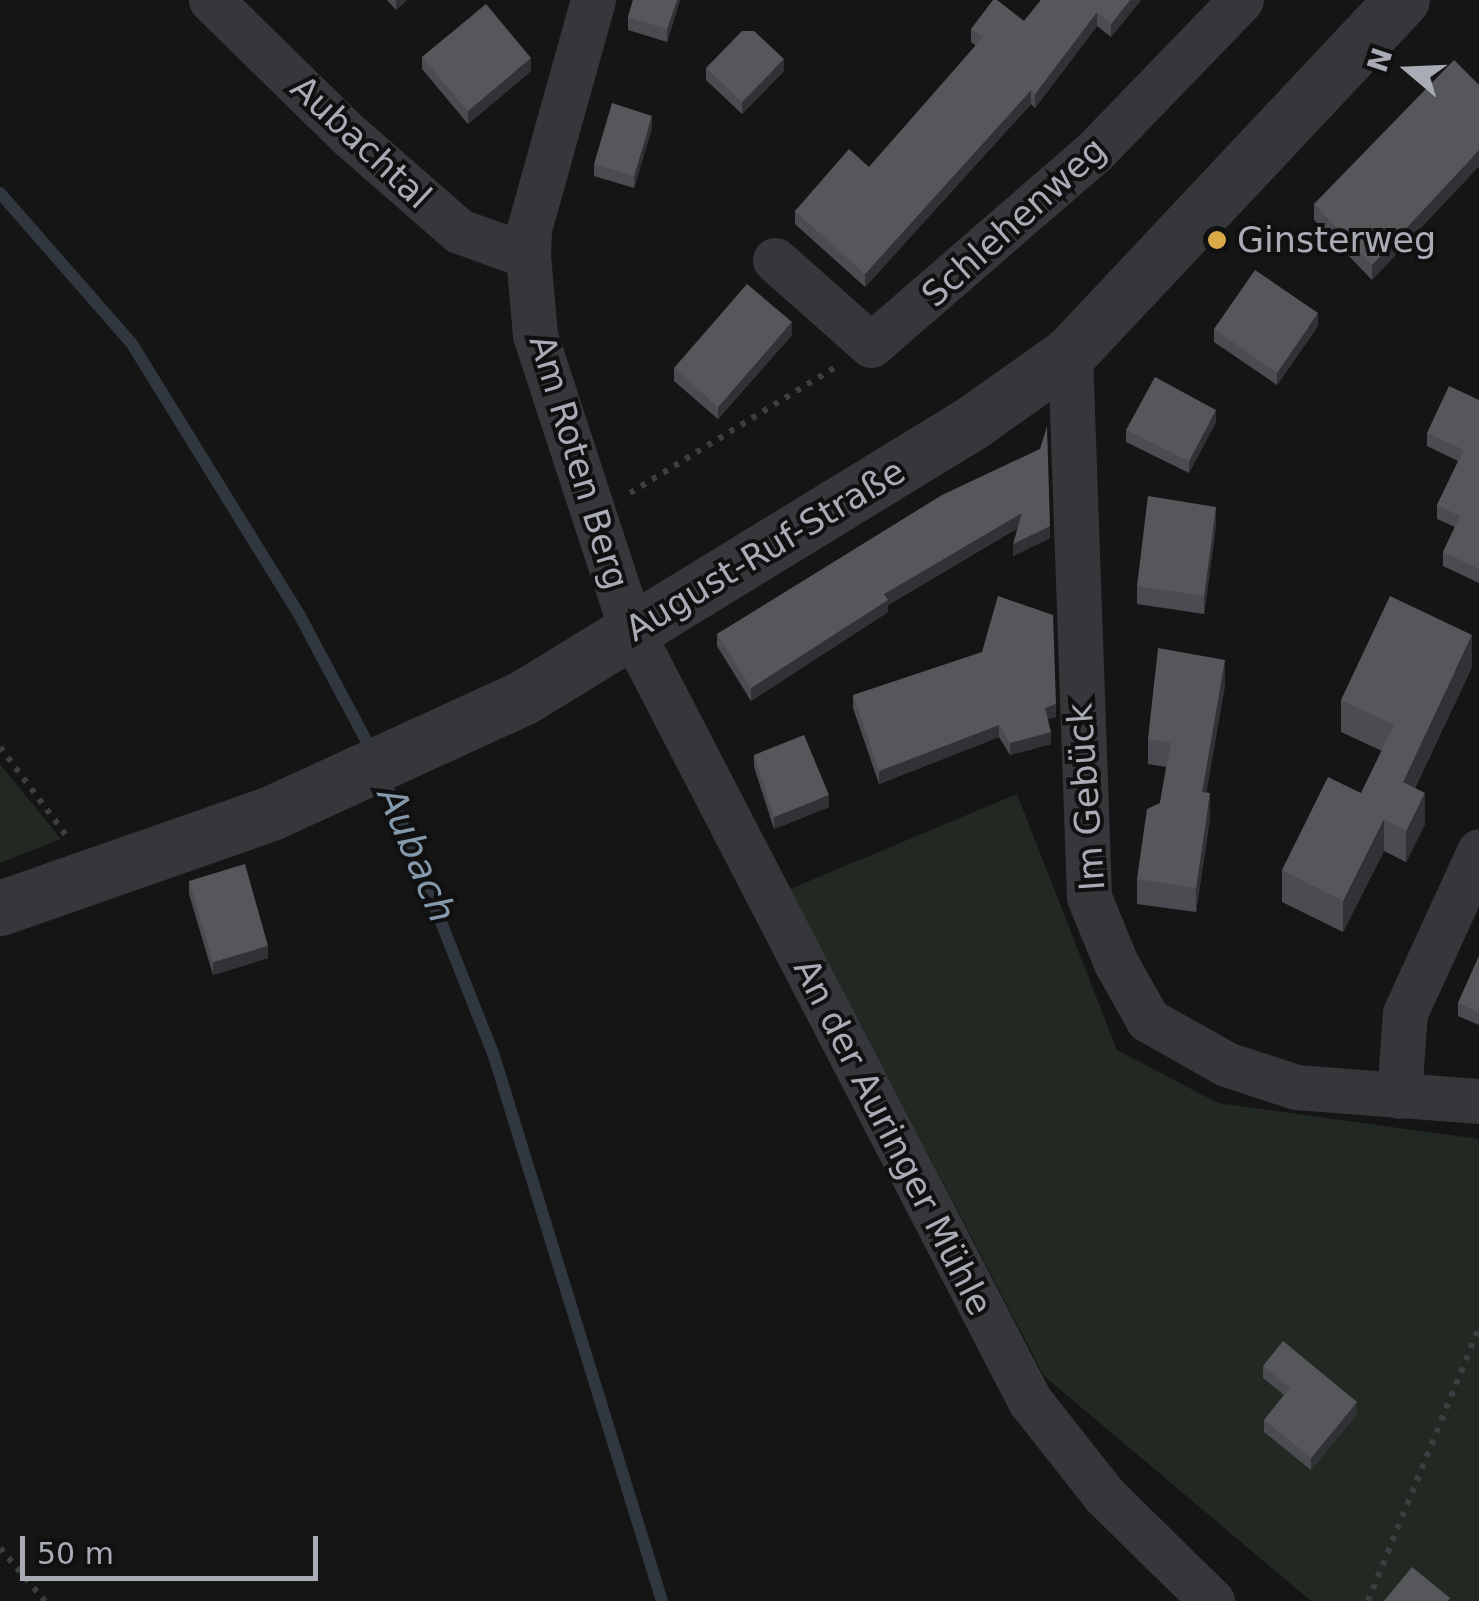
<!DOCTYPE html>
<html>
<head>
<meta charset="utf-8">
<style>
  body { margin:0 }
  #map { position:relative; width:1479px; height:1601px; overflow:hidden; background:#151516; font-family:"DejaVu Sans",sans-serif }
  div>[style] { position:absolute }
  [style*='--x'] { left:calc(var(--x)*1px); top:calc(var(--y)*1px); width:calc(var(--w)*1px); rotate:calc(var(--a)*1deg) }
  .green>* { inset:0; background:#222822 }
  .stream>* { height:12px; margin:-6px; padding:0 6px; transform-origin:6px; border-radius:6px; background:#30373e }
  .path>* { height:6px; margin-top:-3px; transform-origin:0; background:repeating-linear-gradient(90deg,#3d3e42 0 5px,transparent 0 13px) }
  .minor>* { height:45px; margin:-22.5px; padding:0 22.5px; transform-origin:22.5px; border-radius:22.5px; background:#36373b }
  .tertiary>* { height:55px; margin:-27.5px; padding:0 27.5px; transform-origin:27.5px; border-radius:27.5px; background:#36373b }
  .wall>* { inset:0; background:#4b4c51 }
  .shaded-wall>* { inset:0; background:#313235 }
  .building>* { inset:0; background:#55575b }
  .dots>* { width:28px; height:28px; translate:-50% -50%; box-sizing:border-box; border:5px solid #101011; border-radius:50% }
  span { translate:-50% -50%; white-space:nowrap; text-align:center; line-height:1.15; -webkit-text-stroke:8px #101011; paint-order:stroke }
  .street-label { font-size:35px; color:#a9acb5 }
  .poi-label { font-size:35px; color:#a9acb5 }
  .left { translate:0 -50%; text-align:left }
  .water-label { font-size:38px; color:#8499ab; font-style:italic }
  .north { position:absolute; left:1359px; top:20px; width:100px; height:100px; -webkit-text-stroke:8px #101011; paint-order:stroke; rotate:289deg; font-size:28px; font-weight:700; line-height:40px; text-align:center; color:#a9acb5 }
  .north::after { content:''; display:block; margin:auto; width:35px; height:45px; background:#a9acb5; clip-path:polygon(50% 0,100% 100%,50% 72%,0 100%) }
  .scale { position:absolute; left:20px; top:1536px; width:298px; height:45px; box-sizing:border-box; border:5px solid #a9acb5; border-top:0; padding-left:12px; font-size:30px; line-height:35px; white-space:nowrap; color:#a9acb5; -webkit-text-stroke:8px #101011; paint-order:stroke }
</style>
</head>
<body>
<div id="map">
  <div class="green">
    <div style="clip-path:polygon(0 764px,61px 839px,0 863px)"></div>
    <div style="clip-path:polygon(1017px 794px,1117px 1050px,1218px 1103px,1479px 1139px,1479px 1601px,1311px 1601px,1044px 1376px,790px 889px)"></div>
  </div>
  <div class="stream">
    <div style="--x:0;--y:193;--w:201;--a:48.8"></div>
    <div style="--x:132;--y:344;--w:320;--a:58.3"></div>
    <div style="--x:300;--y:616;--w:157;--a:62"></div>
    <div style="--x:384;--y:778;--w:299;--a:68.4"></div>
    <div style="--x:494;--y:1056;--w:570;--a:72.87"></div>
  </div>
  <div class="path">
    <div style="--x:630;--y:493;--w:243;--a:-31.5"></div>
    <div style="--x:0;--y:747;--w:114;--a:53.2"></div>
    <div style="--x:0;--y:1548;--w:70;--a:49.7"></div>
    <div style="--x:1368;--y:1601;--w:296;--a:-67.9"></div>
  </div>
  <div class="minor">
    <div style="--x:211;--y:0;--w:193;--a:44.4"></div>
    <div style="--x:349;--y:135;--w:146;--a:41.1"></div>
    <div style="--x:459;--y:231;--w:73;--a:19.9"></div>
    <div style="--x:593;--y:0;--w:238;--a:105.6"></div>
    <div style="--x:529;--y:229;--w:27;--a:92"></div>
    <div style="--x:528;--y:256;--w:79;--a:84.9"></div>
    <div style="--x:535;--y:335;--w:312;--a:71.9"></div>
    <div style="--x:632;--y:632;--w:866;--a:62.64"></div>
    <div style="--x:1030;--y:1401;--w:121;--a:51.7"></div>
    <div style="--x:1105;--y:1496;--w:150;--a:44.5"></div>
    <div style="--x:775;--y:260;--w:128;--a:41.5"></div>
    <div style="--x:871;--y:345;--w:294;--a:-40.9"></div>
    <div style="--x:1093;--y:153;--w:213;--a:-46"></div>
    <div style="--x:1070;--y:353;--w:544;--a:88"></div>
    <div style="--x:1089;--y:897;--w:71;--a:67.8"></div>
    <div style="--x:1116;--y:963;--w:65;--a:60.7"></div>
    <div style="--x:1148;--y:1020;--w:90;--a:29.4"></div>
    <div style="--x:1226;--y:1064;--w:74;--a:18.2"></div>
    <div style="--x:1296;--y:1087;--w:184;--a:4.4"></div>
    <div style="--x:1399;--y:1096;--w:83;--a:-85.9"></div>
    <div style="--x:1405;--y:1013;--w:178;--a:-65.4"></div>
  </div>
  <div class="tertiary">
    <div style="--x:0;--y:908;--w:287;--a:-19.3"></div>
    <div style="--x:271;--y:813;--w:278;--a:-24.6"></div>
    <div style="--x:524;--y:697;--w:527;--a:-31.49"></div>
    <div style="--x:973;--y:422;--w:119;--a:-35.4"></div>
    <div style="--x:1070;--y:353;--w:485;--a:-46.8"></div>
  </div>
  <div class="wall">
    <div style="clip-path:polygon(387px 0,407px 0,396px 10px)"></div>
    <div style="clip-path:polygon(633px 0,680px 0,667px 42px,628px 30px,628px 17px)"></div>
    <div style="clip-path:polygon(1041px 0,1141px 0,1111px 37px,1097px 26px,1035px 108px,1031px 104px,865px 287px,795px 224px,795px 211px,869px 167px,976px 46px,971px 42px,971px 29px,1024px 21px)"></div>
    <div style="clip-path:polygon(422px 57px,531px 71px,468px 124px,422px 69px)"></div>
    <div style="clip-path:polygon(706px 68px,784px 71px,742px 114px,706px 80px)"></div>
    <div style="clip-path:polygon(1479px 85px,1479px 166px,1372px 280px,1314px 220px,1314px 204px)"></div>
    <div style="clip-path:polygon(652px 128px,634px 188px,594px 176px,594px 164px)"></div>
    <div style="clip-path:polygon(1318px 326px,1277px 385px,1214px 342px,1214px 329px)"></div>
    <div style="clip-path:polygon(792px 335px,718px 419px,674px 381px,674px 368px)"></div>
    <div style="clip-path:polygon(1479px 400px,1479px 583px,1443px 566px,1443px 552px,1455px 527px,1437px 519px,1437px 505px,1458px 461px,1427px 446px,1427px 433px)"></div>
    <div style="clip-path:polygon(1216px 422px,1189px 473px,1126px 442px,1126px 430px)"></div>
    <div style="clip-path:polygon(1040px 449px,1050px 538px,1013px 556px,1018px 528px,888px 605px,888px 612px,751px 701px,717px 646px,717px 634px)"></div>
    <div style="clip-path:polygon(1216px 525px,1204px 614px,1137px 604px,1137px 586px)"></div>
    <div style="clip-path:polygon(1472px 667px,1415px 788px,1425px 824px,1406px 862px,1384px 851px,1343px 932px,1282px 902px,1282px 870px,1361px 793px,1382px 751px,1341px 732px,1341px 700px)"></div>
    <div style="clip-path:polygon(1225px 685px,1206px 793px,1210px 818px,1196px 912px,1137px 904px,1137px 879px,1160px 803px,1166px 767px,1148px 764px,1148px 739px)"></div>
    <div style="clip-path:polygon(853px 695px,1056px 717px,1048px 719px,1051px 744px,1010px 755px,999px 737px,879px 784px,853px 708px)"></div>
    <div style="clip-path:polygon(754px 755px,829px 807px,774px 829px,754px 767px)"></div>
    <div style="clip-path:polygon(189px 881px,268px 958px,213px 975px,189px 894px)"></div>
    <div style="clip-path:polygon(1479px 956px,1479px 1025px,1458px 1016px,1458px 1003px)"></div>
    <div style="clip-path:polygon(1263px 1366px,1357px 1414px,1311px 1470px,1264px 1432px,1264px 1420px,1284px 1395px,1263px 1378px)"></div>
  </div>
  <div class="shaded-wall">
    <div style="clip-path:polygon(396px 0,407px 0,396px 10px)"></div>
    <div style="clip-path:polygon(677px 0,680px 0,667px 42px,667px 29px)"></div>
    <div style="clip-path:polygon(1130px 0,1141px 0,1111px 37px,1111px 24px)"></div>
    <div style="clip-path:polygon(1097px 12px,1097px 26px,1035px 108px,1035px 94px)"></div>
    <div style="clip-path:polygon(531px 58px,531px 71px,468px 124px,468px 111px)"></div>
    <div style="clip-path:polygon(784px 59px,784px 71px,742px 114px,742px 102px)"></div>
    <div style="clip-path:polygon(1031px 90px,1031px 104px,865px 287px,865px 274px)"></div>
    <div style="clip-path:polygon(652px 116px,652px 128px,634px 188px,634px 176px)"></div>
    <div style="clip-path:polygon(1479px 150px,1479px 166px,1372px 280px,1372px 265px)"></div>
    <div style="clip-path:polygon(1318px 313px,1318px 326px,1277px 385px,1277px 373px)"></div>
    <div style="clip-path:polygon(792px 322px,792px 335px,718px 419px,718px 407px)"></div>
    <div style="clip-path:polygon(1216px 410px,1216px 422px,1189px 473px,1189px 461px)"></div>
    <div style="clip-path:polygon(1216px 507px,1216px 525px,1204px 614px,1204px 596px)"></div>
    <div style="clip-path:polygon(1022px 513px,1022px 525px,888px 605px,888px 612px,751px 701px,751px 688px,884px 594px)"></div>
    <div style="clip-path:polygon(1050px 526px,1050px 538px,1013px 556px,1013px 544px)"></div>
    <div style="clip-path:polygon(1472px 635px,1472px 667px,1403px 813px,1403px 782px)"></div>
    <div style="clip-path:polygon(1225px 660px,1225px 685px,1202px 817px,1202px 792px)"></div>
    <div style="clip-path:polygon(1056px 704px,1056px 717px,1045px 720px,1045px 708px)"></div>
    <div style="clip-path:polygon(999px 725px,999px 737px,879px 784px,879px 771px)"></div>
    <div style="clip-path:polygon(1051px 732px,1051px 744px,1010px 755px,1010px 743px)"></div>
    <div style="clip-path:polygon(1210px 793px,1210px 818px,1196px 912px,1196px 888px)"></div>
    <div style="clip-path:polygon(1425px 793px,1425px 824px,1406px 862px,1406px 831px)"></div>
    <div style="clip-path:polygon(829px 795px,829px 807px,774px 829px,774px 817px)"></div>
    <div style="clip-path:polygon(1384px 819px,1384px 851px,1343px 932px,1343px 901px)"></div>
    <div style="clip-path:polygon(268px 946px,268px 958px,213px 975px,213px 962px)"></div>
    <div style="clip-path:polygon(1357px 1402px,1357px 1414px,1311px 1470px,1311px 1458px)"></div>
  </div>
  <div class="building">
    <div style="clip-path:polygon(633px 0,677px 0,667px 29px,628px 17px)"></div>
    <div style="clip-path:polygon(993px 0,997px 0,1024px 21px,1041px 0,1130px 0,1111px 24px,1097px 12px,1035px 94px,1031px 90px,865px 274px,795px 211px,849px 149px,869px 167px,983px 37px,971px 29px)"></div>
    <div style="clip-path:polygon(486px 4px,531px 58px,468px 111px,422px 57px)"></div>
    <div style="clip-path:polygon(742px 31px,754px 31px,784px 59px,742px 102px,706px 68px)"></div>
    <div style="clip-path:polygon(1454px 60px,1479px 85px,1479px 150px,1372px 265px,1314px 204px)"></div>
    <div style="clip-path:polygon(612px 103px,652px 116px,634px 176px,594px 164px)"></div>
    <div style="clip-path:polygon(1255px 270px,1318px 313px,1277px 373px,1214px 329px)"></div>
    <div style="clip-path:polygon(747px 284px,792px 322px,718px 407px,674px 368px)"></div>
    <div style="clip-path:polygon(1155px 377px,1216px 410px,1189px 461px,1126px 430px)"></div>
    <div style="clip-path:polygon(1449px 386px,1479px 400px,1479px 569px,1443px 552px,1460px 516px,1437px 505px,1464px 450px,1427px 433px)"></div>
    <div style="clip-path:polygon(1047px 426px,1050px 526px,1013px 544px,1022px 513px,884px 594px,888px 600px,751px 688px,717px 634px,942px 495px,1040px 449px)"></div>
    <div style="clip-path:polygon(1148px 496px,1216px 507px,1204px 596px,1137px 586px)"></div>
    <div style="clip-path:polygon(998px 596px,1053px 615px,1056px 704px,1045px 708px,1051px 732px,1010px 743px,999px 725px,879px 771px,853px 695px,982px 652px)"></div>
    <div style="clip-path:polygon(1390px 596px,1472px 635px,1403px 782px,1425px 793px,1406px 831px,1384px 819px,1343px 901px,1282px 870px,1328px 777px,1361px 793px,1394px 725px,1341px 700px)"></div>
    <div style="clip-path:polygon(1158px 648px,1225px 660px,1202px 792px,1210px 793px,1196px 888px,1137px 879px,1147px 809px,1160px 803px,1171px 743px,1148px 739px)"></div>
    <div style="clip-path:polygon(804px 735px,829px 795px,774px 817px,754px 755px)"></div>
    <div style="clip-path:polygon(245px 864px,268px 946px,213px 962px,189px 881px)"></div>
    <div style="clip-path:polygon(1479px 956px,1479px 1013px,1458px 1003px)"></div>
    <div style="clip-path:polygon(1283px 1341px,1357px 1402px,1311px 1458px,1264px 1420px,1290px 1388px,1263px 1366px)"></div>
    <div style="clip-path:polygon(1412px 1567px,1450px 1598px,1448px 1601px,1384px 1601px)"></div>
  </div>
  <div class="dots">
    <div style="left:1217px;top:240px;background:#daaa49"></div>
  </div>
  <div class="street-label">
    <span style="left:361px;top:142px;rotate:43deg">Aubachtal</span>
    <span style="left:1014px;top:222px;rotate:-42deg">Schlehenweg</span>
    <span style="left:579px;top:462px;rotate:73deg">Am Roten Berg</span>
    <span style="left:765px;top:550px;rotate:-31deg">August-Ruf-Straße</span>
    <span style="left:1086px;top:797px;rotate:-94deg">Im Gebück</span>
    <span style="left:893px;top:1137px;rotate:63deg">An der Auringer Mühle</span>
  </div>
  <div class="poi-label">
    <span class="left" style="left:1237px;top:240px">Ginsterweg</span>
  </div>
  <div class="water-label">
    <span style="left:416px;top:855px;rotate:67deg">Aubach</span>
  </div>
  <div class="north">N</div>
  <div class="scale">50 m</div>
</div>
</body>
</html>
